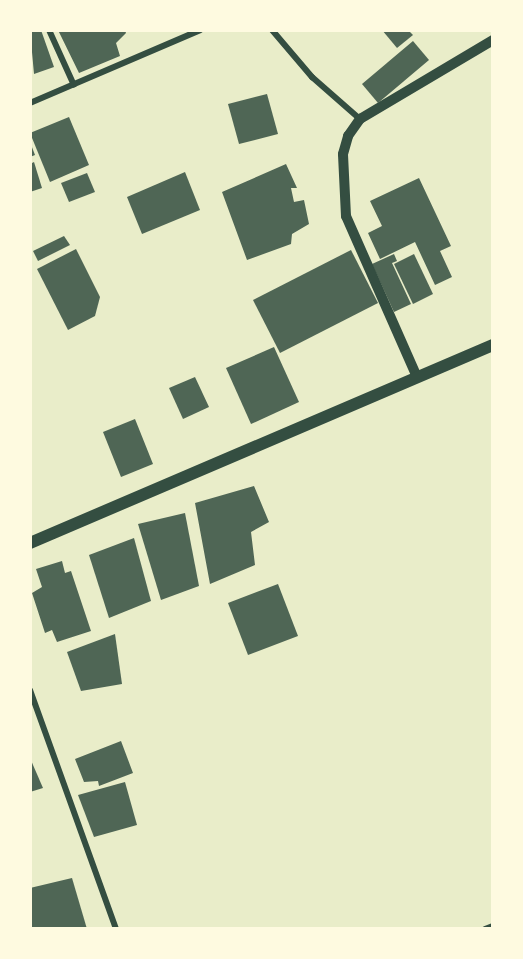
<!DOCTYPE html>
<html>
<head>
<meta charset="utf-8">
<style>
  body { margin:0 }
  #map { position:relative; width:523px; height:959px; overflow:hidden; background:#e9edc9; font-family:"Asap Condensed",sans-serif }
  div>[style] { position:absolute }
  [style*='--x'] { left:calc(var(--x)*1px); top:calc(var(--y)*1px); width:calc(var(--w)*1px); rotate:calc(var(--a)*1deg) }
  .building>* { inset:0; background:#4f6655 }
  .minor>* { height:6px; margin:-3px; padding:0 3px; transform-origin:3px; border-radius:3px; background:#344e41 }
  .tertiary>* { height:10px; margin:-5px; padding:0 5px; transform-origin:5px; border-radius:5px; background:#344e41 }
  .secondary>* { height:12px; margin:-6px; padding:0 6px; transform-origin:6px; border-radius:6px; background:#344e41 }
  span { translate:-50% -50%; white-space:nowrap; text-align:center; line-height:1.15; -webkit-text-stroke:6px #fefae0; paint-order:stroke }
  .frame { position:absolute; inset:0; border:32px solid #fefae0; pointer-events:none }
</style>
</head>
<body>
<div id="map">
  <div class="building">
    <div style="clip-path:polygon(30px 30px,41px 30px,54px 67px,34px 74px)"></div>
    <div style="clip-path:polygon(58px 30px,125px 30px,126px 33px,116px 43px,120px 56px,79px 73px)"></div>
    <div style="clip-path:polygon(382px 30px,408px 30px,413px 35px,397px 48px)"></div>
    <div style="clip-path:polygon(413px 41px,429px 60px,378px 103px,362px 84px)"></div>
    <div style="clip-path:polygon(267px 94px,278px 134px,239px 144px,228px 104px)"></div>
    <div style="clip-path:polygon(69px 117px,89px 165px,50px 182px,30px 133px)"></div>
    <div style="clip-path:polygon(30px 142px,35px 155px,30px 157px)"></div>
    <div style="clip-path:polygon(34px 162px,42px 188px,30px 192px,30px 164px)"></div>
    <div style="clip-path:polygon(286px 164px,297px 188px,291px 188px,294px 202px,304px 200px,309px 224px,292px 234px,291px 244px,247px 260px,222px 192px)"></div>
    <div style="clip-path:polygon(185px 172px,200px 210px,142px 234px,127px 197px)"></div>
    <div style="clip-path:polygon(87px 173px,95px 192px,69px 202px,61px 183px)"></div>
    <div style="clip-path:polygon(419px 178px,451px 246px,440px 251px,452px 277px,435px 285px,415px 242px,380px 259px,368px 233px,382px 226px,370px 201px)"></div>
    <div style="clip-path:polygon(64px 236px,70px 245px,38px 261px,33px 251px)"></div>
    <div style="clip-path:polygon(76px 249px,100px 297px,95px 316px,68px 330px,37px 269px)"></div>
    <div style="clip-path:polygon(351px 250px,378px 303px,280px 353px,253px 300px)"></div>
    <div style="clip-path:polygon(394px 254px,397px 261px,392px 263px,411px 304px,394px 312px,372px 264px)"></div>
    <div style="clip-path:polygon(414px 254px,433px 294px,413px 304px,394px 264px)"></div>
    <div style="clip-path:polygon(274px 347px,299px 402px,251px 424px,226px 368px)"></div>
    <div style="clip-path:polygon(195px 377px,209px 407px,183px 419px,169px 388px)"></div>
    <div style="clip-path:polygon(135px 419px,153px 464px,121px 477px,103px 432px)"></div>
    <div style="clip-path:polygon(254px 486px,269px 522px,251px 532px,255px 565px,210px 584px,195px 503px)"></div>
    <div style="clip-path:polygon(185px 513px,199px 586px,161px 600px,138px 524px)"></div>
    <div style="clip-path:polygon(134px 538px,151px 601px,109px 618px,89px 555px)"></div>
    <div style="clip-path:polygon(62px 561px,65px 573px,71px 571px,91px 631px,57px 642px,52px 630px,45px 633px,32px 593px,42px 587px,36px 569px)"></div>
    <div style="clip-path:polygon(278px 584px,298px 636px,248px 655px,228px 603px)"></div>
    <div style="clip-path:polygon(115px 634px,122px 684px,81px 691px,67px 652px)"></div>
    <div style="clip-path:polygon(121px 741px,133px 773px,99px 786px,98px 781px,84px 782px,75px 759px)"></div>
    <div style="clip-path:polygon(30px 758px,43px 788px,30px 792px)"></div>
    <div style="clip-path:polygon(125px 782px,137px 825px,94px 837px,78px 795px)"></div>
    <div style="clip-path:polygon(72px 878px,87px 929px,30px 929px,30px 888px)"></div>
  </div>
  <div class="minor">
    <div style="--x:49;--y:30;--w:60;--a:65.6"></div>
    <div style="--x:272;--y:30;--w:62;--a:49.6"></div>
    <div style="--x:312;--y:77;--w:64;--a:41.2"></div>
    <div style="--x:30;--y:103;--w:185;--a:-23.2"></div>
    <div style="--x:30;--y:690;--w:254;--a:70.2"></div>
    <div style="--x:485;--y:929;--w:9;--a:-21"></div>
  </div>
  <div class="tertiary">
    <div style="--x:417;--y:377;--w:176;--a:-113.8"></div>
    <div style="--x:346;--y:216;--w:62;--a:-92.8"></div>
    <div style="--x:343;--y:154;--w:19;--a:-74"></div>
    <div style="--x:348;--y:136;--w:21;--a:-55"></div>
    <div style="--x:360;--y:119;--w:155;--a:-30.7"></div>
  </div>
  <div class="secondary">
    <div style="--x:30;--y:543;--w:504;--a:-23.15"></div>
  </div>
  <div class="frame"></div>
</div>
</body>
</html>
